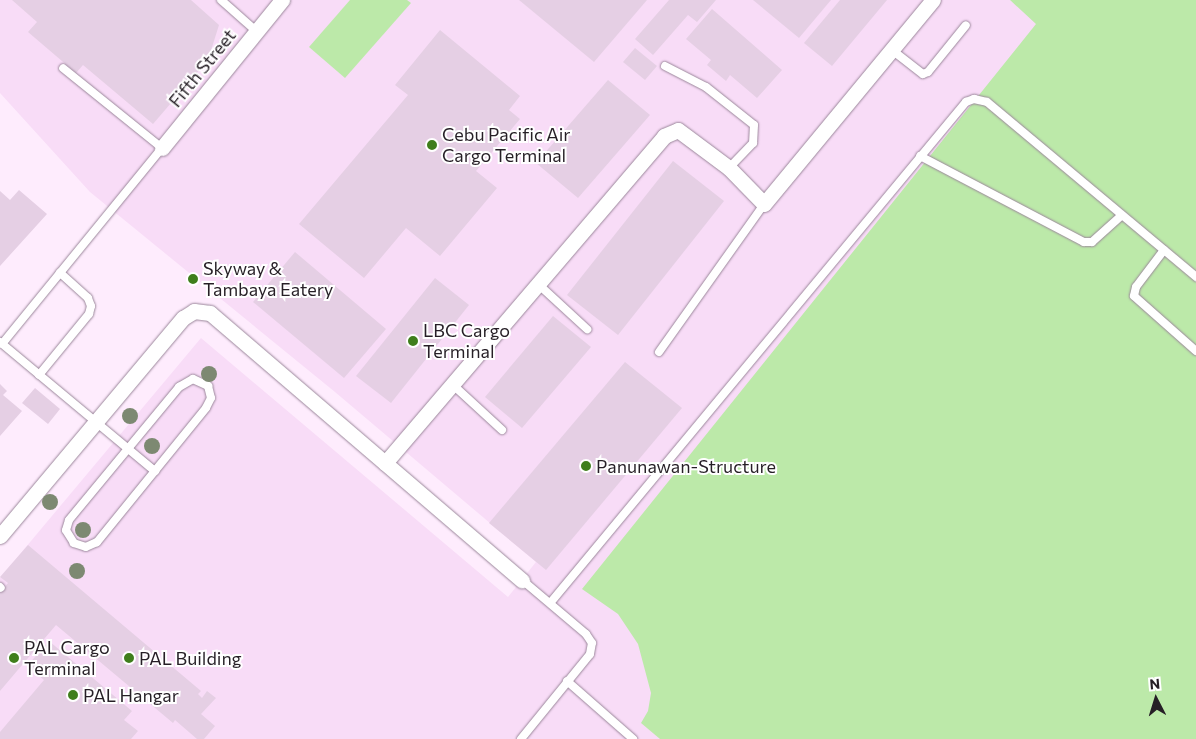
<!DOCTYPE html>
<html>
<head>
<meta charset="utf-8">
<style>
  body { margin:0 }
  #map { position:relative; width:1196px; height:739px; overflow:hidden; background:#feecfd; font-family:Commissioner,sans-serif }
  div>[style] { position:absolute }
  [style*='--x'] { left:calc(var(--x)*1px); top:calc(var(--y)*1px); width:calc(var(--w)*1px); rotate:calc(var(--a)*1deg) }
  .built>* { inset:0; background:#f8dcf7 }
  .green>* { inset:0; background:#bce9a9 }
  .building>* { inset:0; background:#e5cfe4 }
  .roads { filter:drop-shadow(0 0 1px #9b879b) drop-shadow(0 0 1px #9b879b) }
  .service>* { height:8px; margin:-4px; padding:0 4px; transform-origin:4px; border-radius:4px; background:#fff }
  .minor>* { height:15px; margin:-7.5px; padding:0 7.5px; transform-origin:7.5px; border-radius:7.5px; background:#fff }
  .trees>* { width:16px; height:16px; margin:-8px; border-radius:50%; background:#7d8972 }
  .dots>* { width:14px; height:14px; translate:-50% -50%; box-sizing:border-box; border:2px solid #fff; border-radius:50% }
  span { translate:-50% -50%; white-space:nowrap; text-align:center; line-height:1.15; -webkit-text-stroke:4px #fff; paint-order:stroke }
  .street-label { font-size:18px; color:#261f26 }
  .poi-label { font-size:18px; color:#261f26 }
  .left { translate:0 -50%; text-align:left }
  .north { position:absolute; left:1131px; top:674px; width:50px; height:50px; -webkit-text-stroke:4px #fff; paint-order:stroke; rotate:355deg; font-size:14px; font-weight:700; line-height:20px; text-align:center; color:#261f26 }
  .north::after { content:''; display:block; margin:auto; width:18px; height:22px; background:#261f26; clip-path:polygon(50% 0,100% 100%,50% 72%,0 100%) }
</style>
</head>
<body>
<div id="map">
  <div class="built">
    <div style="clip-path:polygon(0 0,1010px 0,1019px 8px,1026px 0,1196px 0,1196px 739px,0 739px,0 578px,201px 338px,508px 597px,536px 562px,335px 392px,90px 192px,0 93px)"></div>
  </div>
  <div class="green">
    <div style="clip-path:polygon(350px 0,407px 0,411px 3px,345px 78px,309px 47px)"></div>
    <div style="clip-path:polygon(1010px 0,1196px 0,1196px 739px,660px 739px,641px 723px,648px 711px,651px 693px,638px 644px,618px 614px,582px 589px,1036px 24px)"></div>
  </div>
  <div class="building">
    <div style="clip-path:polygon(12px 0,191px 0,219px 25px,208px 60px,153px 124px,83px 65px,76px 73px,28px 32px,37px 22px)"></div>
    <div style="clip-path:polygon(519px 0,647px 0,594px 62px)"></div>
    <div style="clip-path:polygon(669px 0,716px 0,697px 22px,688px 15px,653px 55px,635px 39px)"></div>
    <div style="clip-path:polygon(753px 0,831px 0,799px 38px)"></div>
    <div style="clip-path:polygon(840px 0,887px 0,832px 66px,804px 43px)"></div>
    <div style="clip-path:polygon(712px 9px,782px 70px,757px 98px,730px 75px,726px 81px,707px 65px,711px 60px,686px 39px)"></div>
    <div style="clip-path:polygon(440px 30px,520px 96px,509px 110px,520px 119px,476px 171px,497px 188px,440px 256px,406px 228px,364px 278px,299px 224px,408px 95px,395px 85px)"></div>
    <div style="clip-path:polygon(635px 48px,657px 66px,645px 80px,623px 62px)"></div>
    <div style="clip-path:polygon(608px 80px,650px 115px,578px 198px,536px 163px)"></div>
    <div style="clip-path:polygon(673px 161px,724px 201px,618px 335px,567px 295px)"></div>
    <div style="clip-path:polygon(19px 190px,47px 214px,0 266px,0 191px,10px 200px)"></div>
    <div style="clip-path:polygon(295px 252px,386px 329px,344px 378px,253px 302px)"></div>
    <div style="clip-path:polygon(435px 278px,469px 305px,391px 403px,356px 376px)"></div>
    <div style="clip-path:polygon(553px 316px,591px 347px,522px 428px,485px 397px)"></div>
    <div style="clip-path:polygon(625px 362px,682px 408px,546px 570px,489px 523px)"></div>
    <div style="clip-path:polygon(0 384px,7px 391px,3px 395px,22px 411px,0 436px)"></div>
    <div style="clip-path:polygon(35px 388px,60px 409px,48px 424px,22px 403px)"></div>
    <div style="clip-path:polygon(28px 545px,201px 691px,198px 694px,202px 698px,207px 691px,216px 698px,201px 714px,215px 726px,204px 739px,197px 739px,175px 720px,173px 723px,56px 625px,0 691px,0 593px,8px 583px,0 577px)"></div>
    <div style="clip-path:polygon(49px 641px,132px 711px,124px 720px,138px 731px,131px 739px,0 739px,0 732px,44px 680px,27px 666px)"></div>
  </div>
  <div class="roads">
    <div class="service">
      <div style="--x:221;--y:0;--w:47;--a:41.5"></div>
      <div style="--x:892;--y:50;--w:39;--a:38"></div>
      <div style="--x:923;--y:74;--w:5;--a:-22"></div>
      <div style="--x:928;--y:72;--w:60;--a:-51"></div>
      <div style="--x:665;--y:66;--w:46;--a:27.1"></div>
      <div style="--x:706;--y:87;--w:61;--a:38.4"></div>
      <div style="--x:754;--y:125;--w:18;--a:93"></div>
      <div style="--x:753;--y:143;--w:35;--a:134"></div>
      <div style="--x:920;--y:156;--w:185;--a:27.7"></div>
      <div style="--x:1084;--y:242;--w:8;--a:0"></div>
      <div style="--x:1092;--y:242;--w:40;--a:-42"></div>
      <div style="--x:1164;--y:250;--w:46;--a:127.1"></div>
      <div style="--x:1136;--y:287;--w:9;--a:103"></div>
      <div style="--x:1134;--y:296;--w:83;--a:41.6"></div>
      <div style="--x:538;--y:284;--w:67;--a:42.6"></div>
      <div style="--x:0;--y:342;--w:202;--a:39.8"></div>
      <div style="--x:2;--y:344;--w:253;--a:-50.8"></div>
      <div style="--x:162;--y:148;--w:127;--a:-141.1"></div>
      <div style="--x:659;--y:352;--w:181;--a:-54.6"></div>
      <div style="--x:39;--y:375;--w:79;--a:-50.7"></div>
      <div style="--x:89;--y:314;--w:8;--a:-76"></div>
      <div style="--x:91;--y:306;--w:9;--a:-111"></div>
      <div style="--x:88;--y:298;--w:38;--a:-138"></div>
      <div style="--x:193;--y:379;--w:17;--a:25"></div>
      <div style="--x:208;--y:386;--w:12;--a:76"></div>
      <div style="--x:211;--y:398;--w:11;--a:117"></div>
      <div style="--x:206;--y:408;--w:173;--a:129.1"></div>
      <div style="--x:97;--y:542;--w:12;--a:156"></div>
      <div style="--x:86;--y:547;--w:13;--a:-162"></div>
      <div style="--x:74;--y:543;--w:15;--a:-122"></div>
      <div style="--x:66;--y:530;--w:10;--a:-73"></div>
      <div style="--x:69;--y:520;--w:173;--a:-50.4"></div>
      <div style="--x:179;--y:387;--w:16;--a:-30"></div>
      <div style="--x:452;--y:384;--w:68;--a:42.6"></div>
      <div style="--x:0;--y:587;--w:1;--a:45"></div>
      <div style="--x:551;--y:602;--w:650;--a:-50.31"></div>
      <div style="--x:966;--y:102;--w:9;--a:-21"></div>
      <div style="--x:974;--y:99;--w:13;--a:13"></div>
      <div style="--x:987;--y:102;--w:273;--a:39.9"></div>
      <div style="--x:567;--y:681;--w:88;--a:41.3"></div>
      <div style="--x:521;--y:739;--w:109;--a:-50.9"></div>
      <div style="--x:590;--y:654;--w:11;--a:-80"></div>
      <div style="--x:592;--y:643;--w:11;--a:-124"></div>
      <div style="--x:586;--y:634;--w:84;--a:-139.8"></div>
    </div>
    <div class="minor">
      <div style="--x:162;--y:148;--w:191;--a:-51"></div>
      <div style="--x:385;--y:463;--w:430;--a:-49.5"></div>
      <div style="--x:664;--y:136;--w:15;--a:-23"></div>
      <div style="--x:678;--y:130;--w:64;--a:36.7"></div>
      <div style="--x:729;--y:168;--w:50;--a:45.8"></div>
      <div style="--x:764;--y:204;--w:265;--a:-50.4"></div>
      <div style="--x:0;--y:536;--w:285;--a:-50"></div>
      <div style="--x:183;--y:318;--w:13;--a:-32"></div>
      <div style="--x:194;--y:311;--w:16;--a:7"></div>
      <div style="--x:210;--y:313;--w:411;--a:40.6"></div>
    </div>
  </div>
  <div class="trees">
    <div style="left:209px;top:374px"></div>
    <div style="left:130px;top:416px"></div>
    <div style="left:152px;top:446px"></div>
    <div style="left:50px;top:502px"></div>
    <div style="left:83px;top:530px"></div>
    <div style="left:77px;top:571px"></div>
  </div>
  <div class="dots">
    <div style="left:432px;top:145px;background:#3f7e1c"></div>
    <div style="left:193px;top:279px;background:#3f7e1c"></div>
    <div style="left:413px;top:341px;background:#3f7e1c"></div>
    <div style="left:586px;top:466px;background:#3f7e1c"></div>
    <div style="left:14px;top:658px;background:#3f7e1c"></div>
    <div style="left:129px;top:658px;background:#3f7e1c"></div>
    <div style="left:73px;top:695px;background:#3f7e1c"></div>
  </div>
  <div class="street-label">
    <span style="left:202px;top:68px;rotate:-51deg">Fifth Street</span>
  </div>
  <div class="poi-label">
    <span class="left" style="left:442px;top:145px">Cebu Pacific Air<br>Cargo Terminal</span>
    <span class="left" style="left:203px;top:279px">Skyway &amp;<br>Tambaya Eatery</span>
    <span class="left" style="left:423px;top:341px">LBC Cargo<br>Terminal</span>
    <span class="left" style="left:596px;top:466px">Panunawan-Structure</span>
    <span class="left" style="left:24px;top:658px">PAL Cargo<br>Terminal</span>
    <span class="left" style="left:139px;top:658px">PAL Building</span>
    <span class="left" style="left:83px;top:695px">PAL Hangar</span>
  </div>
  <div class="north">N</div>
</div>
</body>
</html>
